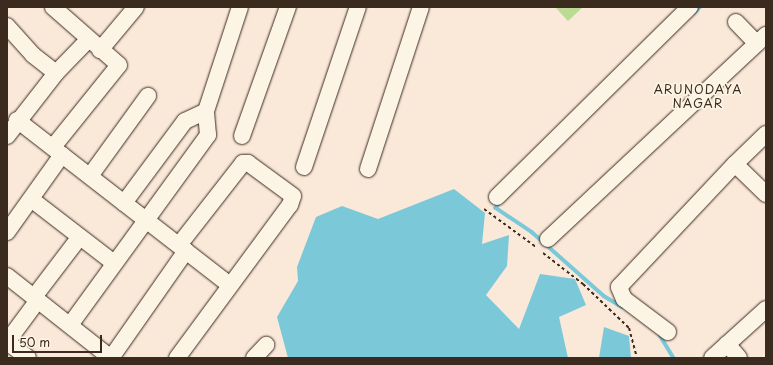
<!DOCTYPE html>
<html>
<head>
<meta charset="utf-8">
<style>
  body { margin:0 }
  #map { position:relative; width:773px; height:365px; overflow:hidden; background:#fae8d9; font-family:"Playpen Sans",sans-serif }
  div>[style] { position:absolute }
  [style*='--x'] { left:calc(var(--x)*1px); top:calc(var(--y)*1px); width:calc(var(--w)*1px); rotate:calc(var(--a)*1deg) }
  .green>* { inset:0; background:#bbdb94 }
  .water>* { inset:0; background:#7bc8d9 }
  .stream>* { height:3.5px; margin:-1.75px; padding:0 1.75px; transform-origin:1.75px; border-radius:1.75px; background:#7bc8d9 }
  .path>* { height:2px; margin-top:-1px; transform-origin:0; background:repeating-linear-gradient(90deg,#3b2a1e 0 3px,transparent 0 6px) }
  .roads { filter:drop-shadow(0 0 1px #3b2a1e) drop-shadow(0 0 1px #3b2a1e) }
  .minor>* { height:16px; margin:-8px; padding:0 8px; transform-origin:8px; border-radius:8px; background:#fcf5e5 }
  span { translate:-50% -50%; white-space:nowrap; text-align:center; line-height:1.15; -webkit-text-stroke:3.5px #fcf5e5; paint-order:stroke }
  .neighbourhood-label { font-size:12px; color:#3b2a1e; letter-spacing:1px }
  .frame { position:absolute; inset:0; border:8px solid #3b2a1e; pointer-events:none }
  .scale { position:absolute; left:12px; top:335px; width:90px; height:18px; box-sizing:border-box; border:2px solid #3b2a1e; border-top:0; padding-left:5px; font-size:12px; line-height:14px; white-space:nowrap; color:#3b2a1e; -webkit-text-stroke:3px #fcf5e5; paint-order:stroke }
</style>
</head>
<body>
<div id="map">
  <div class="green">
    <div style="clip-path:polygon(555px 7px,583px 7px,568px 21px)"></div>
  </div>
  <div class="water">
    <div style="clip-path:polygon(454px 189px,485px 213px,482px 244px,509px 235px,507px 266px,486px 295px,519px 329px,540px 274px,575px 279px,586px 305px,559px 317px,568px 358px,288px 358px,277px 317px,298px 281px,297px 267px,316px 217px,342px 206px,378px 219px)"></div>
    <div style="clip-path:polygon(604px 327px,629px 336px,631px 358px,599px 358px)"></div>
  </div>
  <div class="stream">
    <div style="--x:694;--y:13;--w:8;--a:-45"></div>
    <div style="--x:501;--y:202;--w:8;--a:130"></div>
    <div style="--x:496;--y:208;--w:43;--a:33.7"></div>
    <div style="--x:532;--y:232;--w:96;--a:41.6"></div>
    <div style="--x:604;--y:296;--w:21;--a:31"></div>
    <div style="--x:660;--y:335;--w:27;--a:59"></div>
  </div>
  <div class="path">
    <div style="--x:484;--y:209;--w:64;--a:36.2"></div>
    <div style="--x:543;--y:253;--w:51;--a:37.8"></div>
    <div style="--x:583;--y:284;--w:64;--a:43.7"></div>
    <div style="--x:629;--y:328;--w:31;--a:75"></div>
  </div>
  <div class="roads">
    <div class="minor">
      <div style="--x:736;--y:22;--w:30;--a:46"></div>
      <div style="--x:7;--y:26;--w:39;--a:48"></div>
      <div style="--x:33;--y:55;--w:29;--a:38"></div>
      <div style="--x:100;--y:50;--w:56;--a:-50.1"></div>
      <div style="--x:17;--y:120;--w:269;--a:37.8"></div>
      <div style="--x:7;--y:136;--w:80;--a:-52.1"></div>
      <div style="--x:56;--y:73;--w:46;--a:-45.9"></div>
      <div style="--x:242;--y:136;--w:137;--a:-70.4"></div>
      <div style="--x:53;--y:147;--w:105;--a:-51.2"></div>
      <div style="--x:119;--y:65;--w:88;--a:-138.7"></div>
      <div style="--x:735;--y:164;--w:43;--a:44.1"></div>
      <div style="--x:304;--y:167;--w:169;--a:-71.4"></div>
      <div style="--x:368;--y:169;--w:170;--a:-71.9"></div>
      <div style="--x:90;--y:176;--w:99;--a:-54.1"></div>
      <div style="--x:497;--y:197;--w:271;--a:-44.6"></div>
      <div style="--x:31;--y:199;--w:105;--a:37.6"></div>
      <div style="--x:124;--y:203;--w:102;--a:-53.4"></div>
      <div style="--x:185;--y:121;--w:23;--a:-25"></div>
      <div style="--x:7;--y:232;--w:95;--a:-54.5"></div>
      <div style="--x:548;--y:239;--w:299;--a:-43.1"></div>
      <div style="--x:7;--y:276;--w:132;--a:38.3"></div>
      <div style="--x:34;--y:297;--w:74;--a:-52.7"></div>
      <div style="--x:70;--y:325;--w:235;--a:-54"></div>
      <div style="--x:208;--y:135;--w:24;--a:-95"></div>
      <div style="--x:206;--y:111;--w:109;--a:-71.9"></div>
      <div style="--x:668;--y:332;--w:55;--a:-143.1"></div>
      <div style="--x:624;--y:299;--w:13;--a:-113"></div>
      <div style="--x:619;--y:287;--w:169;--a:-46.7"></div>
      <div style="--x:735;--y:164;--w:43;--a:-44.1"></div>
      <div style="--x:7;--y:342;--w:52;--a:-53.6"></div>
      <div style="--x:7;--y:342;--w:26;--a:37"></div>
      <div style="--x:727;--y:344;--w:18;--a:49"></div>
      <div style="--x:111;--y:358;--w:131;--a:-55"></div>
      <div style="--x:177;--y:358;--w:190;--a:-53.6"></div>
      <div style="--x:290;--y:205;--w:9;--a:-72"></div>
      <div style="--x:293;--y:196;--w:56;--a:-143.7"></div>
      <div style="--x:248;--y:163;--w:5;--a:180"></div>
      <div style="--x:243;--y:163;--w:104;--a:128"></div>
      <div style="--x:254;--y:358;--w:18;--a:-47"></div>
      <div style="--x:712;--y:358;--w:73;--a:-42.2"></div>
    </div>
  </div>
  <div class="neighbourhood-label">
    <span style="left:698px;top:97px">ARUNODAYA<br>NAGAR</span>
  </div>
  <div class="frame"></div>
  <div class="scale">50 m</div>
</div>
</body>
</html>
